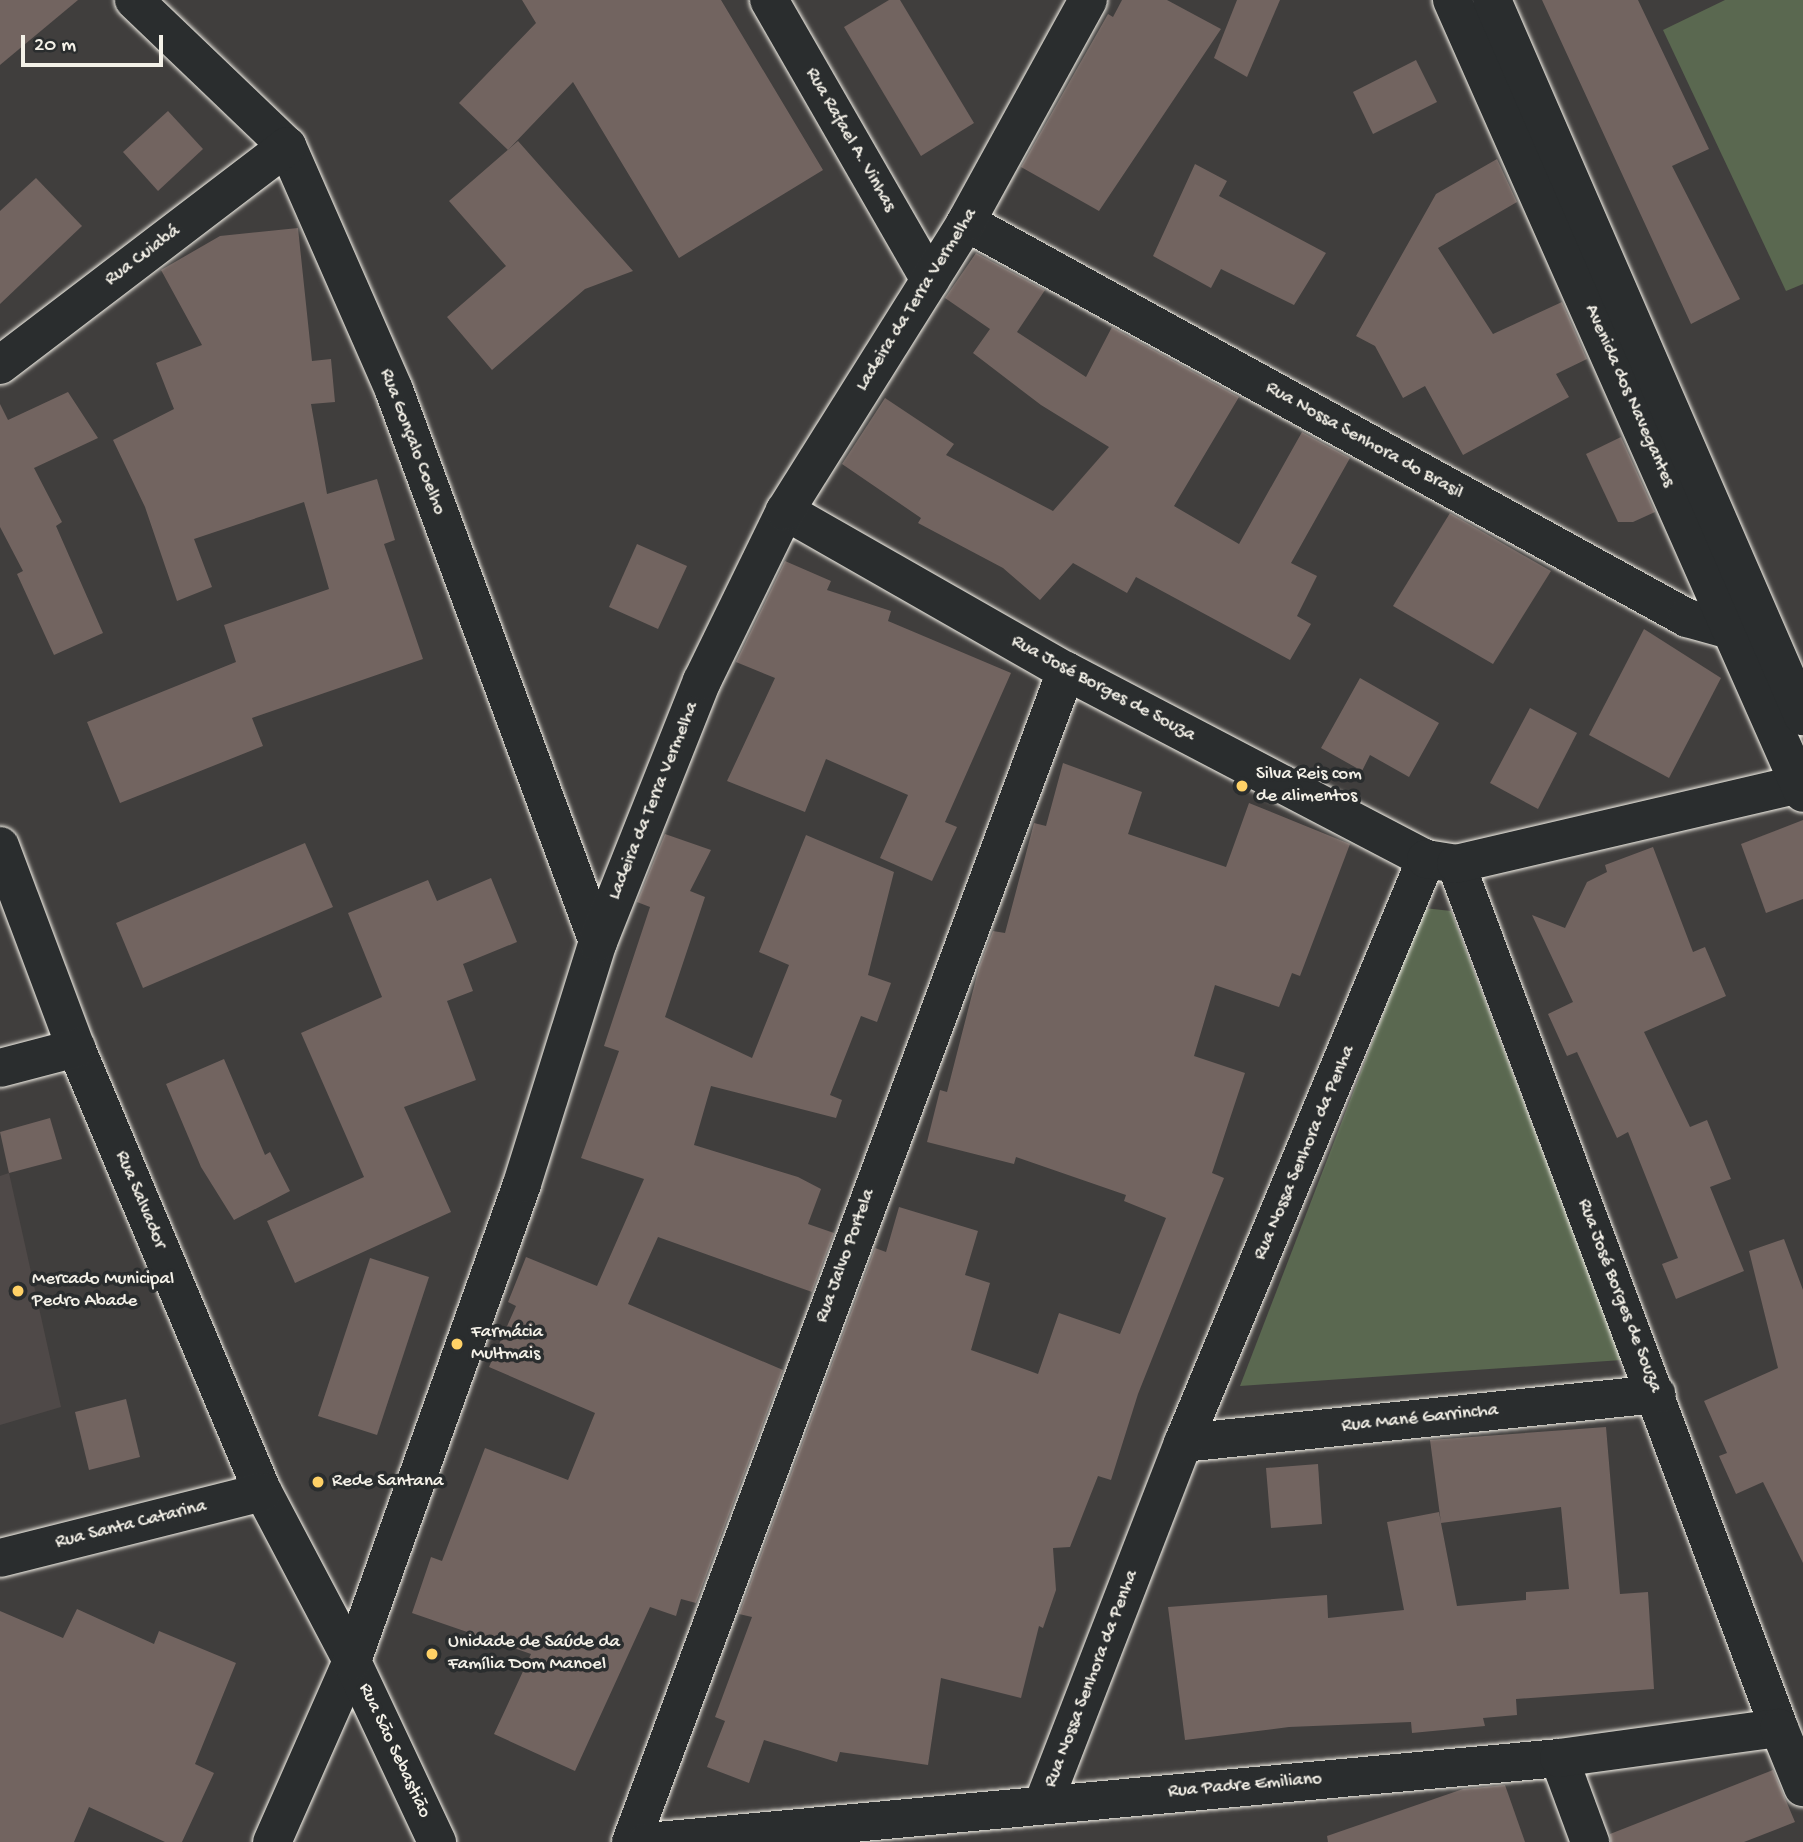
<!DOCTYPE html>
<html>
<head>
<meta charset="utf-8">
<style>
  body { margin:0 }
  #map { position:relative; width:1803px; height:1842px; overflow:hidden; background:#403e3d; font-family:"Gochi Hand",sans-serif }
  div>[style] { position:absolute }
  [style*='--x'] { left:calc(var(--x)*1px); top:calc(var(--y)*1px); width:calc(var(--w)*1px); rotate:calc(var(--a)*1deg) }
  .built>* { inset:0; background:#4f4948 }
  .green>* { inset:0; background:#5a6850 }
  .building>* { inset:0; background:#726460 }
  .roads { filter:drop-shadow(0 0 2px #f4f1e8) drop-shadow(0 0 2px #f4f1e8) }
  .minor>* { height:38px; margin:-19px; padding:0 19px; transform-origin:19px; border-radius:19px; background:#2a2d2e }
  .secondary>* { height:38px; margin:-19px; padding:0 19px; transform-origin:19px; border-radius:19px; background:#2a2d2e }
  .dots>* { width:19px; height:19px; translate:-50% -50%; box-sizing:border-box; border:4px solid #2a2d2e; border-radius:50% }
  span { translate:-50% -50%; white-space:nowrap; text-align:center; line-height:1.15; -webkit-text-stroke:7px #2a2d2e; paint-order:stroke }
  .street-label { font-size:19px; color:#f4f1e8 }
  .poi-label { font-size:19px; color:#f4f1e8 }
  .left { translate:0 -50%; text-align:left }
  .scale { position:absolute; left:21px; top:35px; width:142px; height:32px; box-sizing:border-box; border:4px solid #f4f1e8; border-top:0; padding-left:9px; font-size:21px; line-height:24px; white-space:nowrap; color:#f4f1e8; -webkit-text-stroke:5px #2a2d2e; paint-order:stroke }
</style>
</head>
<body>
<div id="map">
  <div class="built">
    <div style="clip-path:polygon(9px 1173px,61px 1407px,0 1425px,0 1176px)"></div>
  </div>
  <div class="green">
    <div style="clip-path:polygon(1725px 0,1803px 0,1803px 284px,1786px 291px,1663px 30px)"></div>
    <div style="clip-path:polygon(1424px 908px,1451px 911px,1622px 1360px,1240px 1386px)"></div>
  </div>
  <div class="building">
    <div style="clip-path:polygon(0 0,78px 0,0 65px)"></div>
    <div style="clip-path:polygon(522px 0,721px 0,823px 170px,679px 258px,573px 82px,508px 150px,459px 103px,536px 23px)"></div>
    <div style="clip-path:polygon(889px 0,900px 0,974px 123px,921px 156px,844px 27px)"></div>
    <div style="clip-path:polygon(1122px 0,1167px 0,1221px 29px,1099px 211px,1021px 167px,1108px 14px,1113px 17px)"></div>
    <div style="clip-path:polygon(1237px 0,1280px 0,1247px 77px,1214px 58px)"></div>
    <div style="clip-path:polygon(1542px 0,1638px 0,1709px 149px,1672px 166px,1740px 299px,1691px 324px)"></div>
    <div style="clip-path:polygon(1416px 60px,1437px 102px,1373px 134px,1353px 92px)"></div>
    <div style="clip-path:polygon(168px 111px,203px 149px,158px 191px,123px 152px)"></div>
    <div style="clip-path:polygon(518px 141px,633px 271px,585px 289px,492px 370px,447px 317px,506px 266px,449px 201px)"></div>
    <div style="clip-path:polygon(1497px 159px,1517px 202px,1438px 248px,1493px 334px,1562px 302px,1587px 359px,1556px 374px,1569px 397px,1463px 455px,1425px 386px,1403px 398px,1375px 346px,1356px 336px,1436px 194px)"></div>
    <div style="clip-path:polygon(1195px 164px,1227px 181px,1219px 196px,1326px 253px,1294px 305px,1221px 269px,1211px 288px,1153px 256px)"></div>
    <div style="clip-path:polygon(36px 178px,82px 226px,0 304px,0 211px)"></div>
    <div style="clip-path:polygon(298px 228px,312px 361px,331px 359px,335px 402px,311px 404px,327px 494px,377px 479px,395px 540px,384px 544px,423px 659px,252px 718px,263px 746px,120px 803px,87px 722px,236px 662px,224px 625px,329px 589px,304px 502px,194px 539px,212px 587px,177px 601px,145px 507px,113px 440px,174px 409px,156px 363px,202px 345px,161px 270px,220px 236px)"></div>
    <div style="clip-path:polygon(976px 253px,1045px 290px,1017px 332px,1086px 377px,1112px 327px,1239px 397px,1174px 506px,1239px 544px,1302px 432px,1350px 458px,1291px 563px,1317px 576px,1297px 616px,1311px 624px,1290px 660px,1136px 577px,1127px 593px,1073px 563px,1040px 600px,1003px 568px,918px 523px,921px 518px,842px 464px,885px 398px,954px 444px,946px 455px,1053px 511px,1109px 447px,1041px 405px,973px 353px,990px 329px,945px 298px)"></div>
    <div style="clip-path:polygon(68px 392px,98px 438px,34px 468px,62px 522px,56px 526px,103px 633px,54px 655px,17px 574px,23px 571px,0 527px,0 404px,8px 420px)"></div>
    <div style="clip-path:polygon(1621px 437px,1655px 512px,1633px 522px,1618px 522px,1586px 454px)"></div>
    <div style="clip-path:polygon(1450px 513px,1551px 571px,1493px 664px,1393px 606px)"></div>
    <div style="clip-path:polygon(637px 544px,687px 566px,658px 629px,609px 607px)"></div>
    <div style="clip-path:polygon(785px 561px,831px 581px,827px 590px,891px 611px,888px 621px,1011px 673px,945px 822px,957px 827px,932px 881px,880px 858px,908px 795px,826px 759px,805px 812px,727px 781px,775px 678px,736px 662px)"></div>
    <div style="clip-path:polygon(1644px 629px,1721px 678px,1669px 778px,1589px 735px)"></div>
    <div style="clip-path:polygon(1360px 678px,1439px 723px,1409px 777px,1370px 755px,1362px 771px,1321px 748px)"></div>
    <div style="clip-path:polygon(1530px 708px,1577px 733px,1538px 809px,1490px 783px)"></div>
    <div style="clip-path:polygon(1063px 763px,1142px 792px,1128px 834px,1226px 867px,1249px 803px,1350px 844px,1300px 976px,1292px 973px,1279px 1007px,1215px 985px,1194px 1056px,1245px 1073px,1212px 1173px,1224px 1178px,1138px 1394px,1111px 1480px,1098px 1476px,1070px 1547px,1053px 1548px,1056px 1590px,1043px 1628px,1039px 1626px,1021px 1698px,941px 1678px,928px 1765px,840px 1752px,837px 1762px,764px 1740px,749px 1783px,707px 1767px,725px 1721px,715px 1717px,752px 1617px,739px 1614px,875px 1248px,886px 1252px,899px 1207px,978px 1231px,965px 1275px,990px 1283px,971px 1350px,1038px 1374px,1059px 1313px,1120px 1334px,1166px 1218px,1124px 1201px,1126px 1195px,1016px 1157px,1014px 1164px,927px 1142px,940px 1090px,947px 1092px,979px 967px,993px 931px,1005px 933px,1034px 823px,1046px 826px)"></div>
    <div style="clip-path:polygon(1803px 820px,1803px 899px,1766px 913px,1741px 844px)"></div>
    <div style="clip-path:polygon(665px 834px,711px 850px,690px 891px,705px 897px,665px 1017px,752px 1058px,789px 965px,759px 952px,806px 835px,894px 872px,868px 975px,891px 983px,877px 1022px,861px 1016px,830px 1095px,842px 1100px,836px 1118px,711px 1086px,694px 1145px,798px 1177px,821px 1189px,808px 1224px,834px 1233px,812px 1292px,658px 1237px,628px 1304px,783px 1370px,696px 1603px,681px 1599px,676px 1616px,650px 1607px,575px 1771px,494px 1734px,531px 1654px,412px 1613px,431px 1557px,442px 1561px,485px 1448px,568px 1480px,595px 1413px,489px 1367px,516px 1306px,508px 1302px,526px 1257px,597px 1286px,644px 1179px,581px 1158px,619px 1051px,604px 1046px,650px 907px,637px 902px)"></div>
    <div style="clip-path:polygon(305px 843px,333px 907px,143px 988px,116px 923px)"></div>
    <div style="clip-path:polygon(1653px 847px,1693px 952px,1705px 947px,1726px 996px,1644px 1032px,1690px 1127px,1707px 1120px,1731px 1179px,1710px 1187px,1744px 1271px,1676px 1299px,1662px 1264px,1678px 1258px,1628px 1132px,1617px 1138px,1577px 1052px,1567px 1056px,1548px 1014px,1573px 1002px,1532px 915px,1565px 928px,1587px 882px,1607px 872px,1605px 865px)"></div>
    <div style="clip-path:polygon(491px 878px,517px 942px,463px 964px,473px 991px,447px 1001px,476px 1080px,404px 1107px,451px 1212px,295px 1283px,267px 1221px,364px 1177px,301px 1033px,382px 997px,348px 913px,428px 880px,437px 901px)"></div>
    <div style="clip-path:polygon(224px 1059px,265px 1155px,270px 1152px,290px 1191px,234px 1220px,201px 1167px,166px 1084px)"></div>
    <div style="clip-path:polygon(50px 1118px,62px 1159px,9px 1173px,0 1132px)"></div>
    <div style="clip-path:polygon(1784px 1239px,1803px 1290px,1803px 1563px,1763px 1482px,1736px 1494px,1719px 1456px,1727px 1453px,1704px 1401px,1778px 1368px,1749px 1251px)"></div>
    <div style="clip-path:polygon(370px 1258px,429px 1277px,377px 1435px,318px 1416px)"></div>
    <div style="clip-path:polygon(126px 1399px,140px 1457px,89px 1470px,75px 1412px)"></div>
    <div style="clip-path:polygon(evenodd,1606px 1427px,1620px 1594px,1648px 1592px,1654px 1689px,1516px 1699px,1517px 1715px,1483px 1718px,1485px 1726px,1412px 1733px,1411px 1722px,1289px 1727px,1185px 1740px,1168px 1607px,1327px 1595px,1328px 1618px,1404px 1610px,1387px 1522px,1439px 1512px,1441px 1523px,1430px 1440px,1606px 1427px,1561px 1507px,1569px 1589px,1526px 1592px,1526px 1600px,1457px 1606px,1441px 1523px,1561px 1507px)"></div>
    <div style="clip-path:polygon(1318px 1464px,1322px 1524px,1271px 1528px,1266px 1468px)"></div>
    <div style="clip-path:polygon(77px 1609px,154px 1644px,159px 1631px,236px 1663px,195px 1764px,214px 1773px,182px 1842px,165px 1842px,89px 1807px,74px 1842px,0 1842px,0 1611px,63px 1638px)"></div>
    <div style="clip-path:polygon(1773px 1770px,1795px 1822px,1744px 1842px,1611px 1842px,1610px 1834px)"></div>
    <div style="clip-path:polygon(1505px 1785px,1525px 1842px,1328px 1842px,1327px 1836px,1463px 1789px)"></div>
  </div>
  <div class="roads">
    <div class="minor">
      <div style="--x:134;--y:0;--w:211;--a:43.7"></div>
      <div style="--x:287;--y:146;--w:266;--a:66.3"></div>
      <div style="--x:394;--y:390;--w:588;--a:69.72"></div>
      <div style="--x:769;--y:0;--w:323;--a:60.1"></div>
      <div style="--x:966;--y:222;--w:823;--a:28.78"></div>
      <div style="--x:1687;--y:618;--w:75;--a:15.5"></div>
      <div style="--x:0;--y:365;--w:361;--a:-37.3"></div>
      <div style="--x:785;--y:511;--w:323;--a:29.7"></div>
      <div style="--x:1066;--y:671;--w:406;--a:27.6"></div>
      <div style="--x:0;--y:846;--w:216;--a:69.4"></div>
      <div style="--x:76;--y:1048;--w:482;--a:67.2"></div>
      <div style="--x:263;--y:1492;--w:191;--a:62.2"></div>
      <div style="--x:352;--y:1661;--w:198;--a:113.8"></div>
      <div style="--x:1456;--y:864;--w:922;--a:69.5"></div>
      <div style="--x:0;--y:1068;--w:79;--a:-14.7"></div>
      <div style="--x:1183;--y:1443;--w:476;--a:-5.9"></div>
      <div style="--x:0;--y:1558;--w:271;--a:-14.1"></div>
      <div style="--x:1559;--y:1758;--w:90;--a:69.7"></div>
      <div style="--x:1043;--y:1804;--w:387;--a:-68.8"></div>
      <div style="--x:1183;--y:1443;--w:633;--a:-67.41"></div>
      <div style="--x:1426;--y:859;--w:30;--a:9"></div>
      <div style="--x:1456;--y:864;--w:356;--a:-13.1"></div>
      <div style="--x:631;--y:1842;--w:1249;--a:-69.62"></div>
      <div style="--x:647;--y:1842;--w:916;--a:-5.26"></div>
      <div style="--x:1559;--y:1758;--w:222;--a:-7.8"></div>
      <div style="--x:1779;--y:1728;--w:64;--a:67.9"></div>
    </div>
    <div class="secondary">
      <div style="--x:1452;--y:0;--w:867;--a:66.12"></div>
      <div style="--x:1492;--y:0;--w:781;--a:66.52"></div>
      <div style="--x:437;--y:1842;--w:200;--a:-115.2"></div>
      <div style="--x:352;--y:1661;--w:506;--a:-70.38"></div>
      <div style="--x:522;--y:1184;--w:254;--a:-72.6"></div>
      <div style="--x:598;--y:942;--w:281;--a:-68.3"></div>
      <div style="--x:702;--y:681;--w:189;--a:-64"></div>
      <div style="--x:785;--y:511;--w:341;--a:-57.9"></div>
      <div style="--x:966;--y:222;--w:253;--a:-61.2"></div>
    </div>
  </div>
  <div class="dots">
    <div style="left:1242px;top:786px;background:#ffd166"></div>
    <div style="left:18px;top:1291px;background:#ffd166"></div>
    <div style="left:457px;top:1344px;background:#ffd166"></div>
    <div style="left:318px;top:1482px;background:#ffd166"></div>
    <div style="left:432px;top:1654px;background:#ffd166"></div>
  </div>
  <div class="street-label">
    <span style="left:850px;top:140px;rotate:60deg">Rua Rafael A. Vinhas</span>
    <span style="left:143px;top:256px;rotate:-37deg">Rua Cuiabá</span>
    <span style="left:917px;top:300px;rotate:-58deg">Ladeira da Terra Vermelha</span>
    <span style="left:1629px;top:396px;rotate:66deg">Avenida dos Navegantes</span>
    <span style="left:1364px;top:441px;rotate:29deg">Rua Nossa Senhora do Brasil</span>
    <span style="left:412px;top:442px;rotate:69deg">Rua Gonçalo Coelho</span>
    <span style="left:1103px;top:689px;rotate:28deg">Rua José Borges de Souza</span>
    <span style="left:654px;top:801px;rotate:-68deg">Ladeira da Terra Vermelha</span>
    <span style="left:1305px;top:1153px;rotate:-67deg">Rua Nossa Senhora da Penha</span>
    <span style="left:140px;top:1200px;rotate:67deg">Rua Salvador</span>
    <span style="left:846px;top:1256px;rotate:-70deg">Rua Jalvo Portela</span>
    <span style="left:1619px;top:1296px;rotate:69deg">Rua José Borges de Souza</span>
    <span style="left:1420px;top:1419px;rotate:-6deg">Rua Mané Garrincha</span>
    <span style="left:131px;top:1525px;rotate:-14deg">Rua Santa Catarina</span>
    <span style="left:1092px;top:1679px;rotate:-69deg">Rua Nossa Senhora da Penha</span>
    <span style="left:394px;top:1751px;rotate:65deg">Rua São Sebastião</span>
    <span style="left:1245px;top:1786px;rotate:-5deg">Rua Padre Emiliano</span>
  </div>
  <div class="poi-label">
    <span class="left" style="left:1256px;top:786px">Silva Reis com<br>de alimentos</span>
    <span class="left" style="left:32px;top:1291px">Mercado Municipal<br>Pedro Abade</span>
    <span class="left" style="left:471px;top:1344px">Farmácia<br>Multmais</span>
    <span class="left" style="left:332px;top:1482px">Rede Santana</span>
    <span class="left" style="left:448px;top:1654px">Unidade de Saúde da<br>Família Dom Manoel</span>
  </div>
  <div class="scale">20 m</div>
</div>
</body>
</html>
